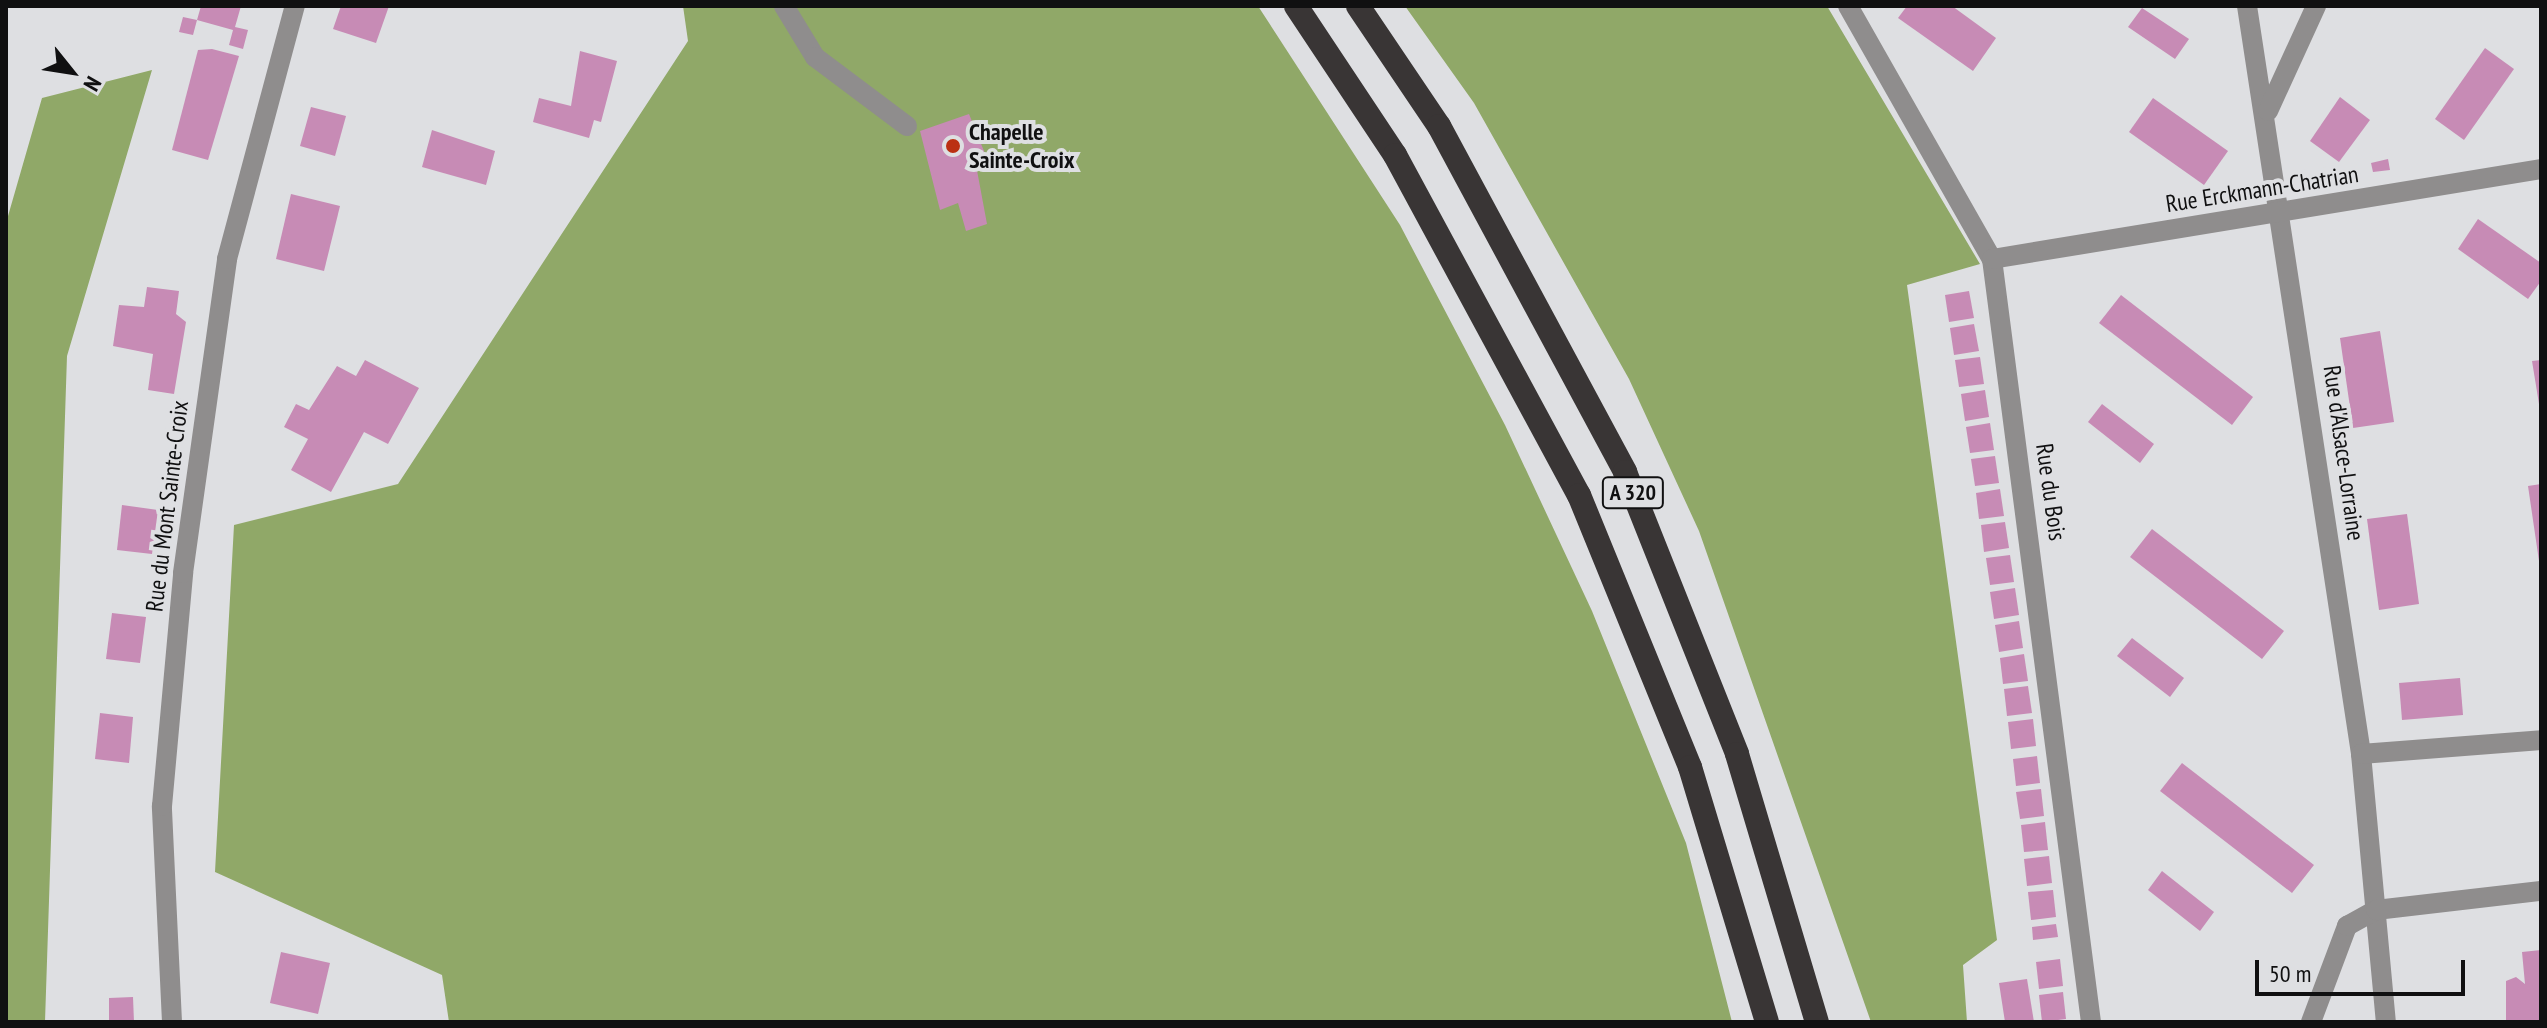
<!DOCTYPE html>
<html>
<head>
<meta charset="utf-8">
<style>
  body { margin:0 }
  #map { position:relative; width:2547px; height:1028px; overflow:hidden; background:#dedfe2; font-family:"PT Sans Narrow",sans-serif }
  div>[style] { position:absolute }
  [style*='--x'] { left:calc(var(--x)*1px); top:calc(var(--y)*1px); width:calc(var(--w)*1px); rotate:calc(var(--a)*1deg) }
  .forest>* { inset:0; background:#90a868 }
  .building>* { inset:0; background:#c78bb5 }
  .street>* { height:20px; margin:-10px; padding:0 10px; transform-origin:10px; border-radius:10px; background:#8f8d8d }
  .highway>* { height:24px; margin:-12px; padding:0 12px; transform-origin:12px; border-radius:12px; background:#393535 }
  .dots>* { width:22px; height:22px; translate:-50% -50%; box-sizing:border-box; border:4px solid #dedfe2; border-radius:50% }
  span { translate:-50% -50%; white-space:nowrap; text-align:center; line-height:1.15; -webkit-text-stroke:8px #dedfe2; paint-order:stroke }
  .shield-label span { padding:2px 6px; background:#dedfe2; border:2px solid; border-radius:6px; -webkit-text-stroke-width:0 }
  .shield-label { font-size:22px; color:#101011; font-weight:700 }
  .poi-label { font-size:24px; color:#101011; font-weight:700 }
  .left { translate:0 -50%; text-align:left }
  .street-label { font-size:24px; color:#101011 }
  .frame { position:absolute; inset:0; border:8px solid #101011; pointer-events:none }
  .north { position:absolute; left:32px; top:32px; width:80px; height:80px; -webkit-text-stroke:6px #dedfe2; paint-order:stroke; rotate:120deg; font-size:22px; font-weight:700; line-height:32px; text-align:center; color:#101011 }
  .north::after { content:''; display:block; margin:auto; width:28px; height:36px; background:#101011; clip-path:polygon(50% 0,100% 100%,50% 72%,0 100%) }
  .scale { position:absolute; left:2255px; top:960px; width:210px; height:36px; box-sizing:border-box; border:4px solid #101011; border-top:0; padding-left:10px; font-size:24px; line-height:28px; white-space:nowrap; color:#101011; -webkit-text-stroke:6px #dedfe2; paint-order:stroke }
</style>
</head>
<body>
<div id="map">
  <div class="forest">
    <div style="clip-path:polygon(683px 6px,1258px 6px,1400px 225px,1505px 425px,1592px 611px,1686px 843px,1732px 1022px,449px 1022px,442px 975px,215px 872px,234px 525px,398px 484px,688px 41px)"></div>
    <div style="clip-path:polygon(1405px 6px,1827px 6px,1980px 264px,1907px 285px,1997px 940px,1963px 965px,1967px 1022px,1871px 1022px,1699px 531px,1629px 379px,1474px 103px)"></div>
    <div style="clip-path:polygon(152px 70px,67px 356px,45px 1022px,6px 1022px,6px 223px,42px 98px)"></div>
  </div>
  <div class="building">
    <div style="clip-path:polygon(201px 6px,241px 6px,235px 27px,248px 30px,243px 49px,229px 45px,233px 30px,197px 20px)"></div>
    <div style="clip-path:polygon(341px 6px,389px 6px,376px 43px,333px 29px)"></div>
    <div style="clip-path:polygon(1907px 6px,1952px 6px,1996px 38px,1973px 71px,1898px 18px)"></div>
    <div style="clip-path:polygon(2142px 8px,2189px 39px,2175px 59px,2128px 27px)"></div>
    <div style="clip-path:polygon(183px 17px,197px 20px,193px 35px,179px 32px)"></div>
    <div style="clip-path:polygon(2485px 48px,2514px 69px,2464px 140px,2435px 119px)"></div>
    <div style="clip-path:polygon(212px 49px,239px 56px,208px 160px,172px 150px,198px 50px)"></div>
    <div style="clip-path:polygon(580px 51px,617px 61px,601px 122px,594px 120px,589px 138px,533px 122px,539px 98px,571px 106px)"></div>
    <div style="clip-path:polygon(2340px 97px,2370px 120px,2339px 162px,2310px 141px)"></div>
    <div style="clip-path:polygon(2153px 98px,2228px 151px,2204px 185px,2129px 132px)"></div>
    <div style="clip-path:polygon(311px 107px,346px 116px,335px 156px,300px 146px)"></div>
    <div style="clip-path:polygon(969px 114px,988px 161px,976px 165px,987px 224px,966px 231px,958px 203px,940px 210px,920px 131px)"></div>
    <div style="clip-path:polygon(432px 130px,495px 151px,486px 185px,422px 167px)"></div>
    <div style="clip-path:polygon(2388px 159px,2390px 170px,2373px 172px,2371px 163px)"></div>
    <div style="clip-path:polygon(291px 194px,340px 206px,324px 271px,276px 259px)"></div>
    <div style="clip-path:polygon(2478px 219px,2541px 263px,2541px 281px,2528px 299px,2458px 249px)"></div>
    <div style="clip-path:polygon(147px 287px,179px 291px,176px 314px,186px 322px,174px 394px,148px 390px,153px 354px,113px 346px,119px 305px,144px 307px)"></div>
    <div style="clip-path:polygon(1969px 291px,1974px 318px,1949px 322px,1945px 295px)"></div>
    <div style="clip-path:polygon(2121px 295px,2253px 397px,2232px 425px,2099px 323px)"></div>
    <div style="clip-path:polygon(1974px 324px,1979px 351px,1954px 355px,1950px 328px)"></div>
    <div style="clip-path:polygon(2380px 331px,2394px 422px,2353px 428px,2340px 338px)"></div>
    <div style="clip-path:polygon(1980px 357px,1984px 384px,1959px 387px,1955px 360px)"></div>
    <div style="clip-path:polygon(365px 360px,419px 388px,388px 444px,364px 432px,331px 492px,291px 470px,308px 439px,284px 427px,296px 404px,309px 410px,337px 366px,356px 376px)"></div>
    <div style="clip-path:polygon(2541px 360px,2541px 404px,2539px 404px,2532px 361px)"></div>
    <div style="clip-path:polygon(1985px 390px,1989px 417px,1965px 421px,1961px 394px)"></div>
    <div style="clip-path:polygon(2102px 404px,2154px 444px,2140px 463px,2088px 422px)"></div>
    <div style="clip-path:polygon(1990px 423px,1994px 450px,1970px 453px,1966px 427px)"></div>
    <div style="clip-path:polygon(1995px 456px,1999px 483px,1975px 486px,1971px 459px)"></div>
    <div style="clip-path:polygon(2541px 484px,2541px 561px,2539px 561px,2528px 486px)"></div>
    <div style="clip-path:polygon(2000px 489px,2004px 516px,1979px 519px,1976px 493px)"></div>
    <div style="clip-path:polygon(122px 505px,158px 510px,152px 554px,117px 550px)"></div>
    <div style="clip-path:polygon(2407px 514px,2419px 604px,2379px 610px,2367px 519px)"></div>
    <div style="clip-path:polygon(2005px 522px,2009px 548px,1984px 552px,1981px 525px)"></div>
    <div style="clip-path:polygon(2152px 529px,2284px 631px,2262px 659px,2130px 557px)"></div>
    <div style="clip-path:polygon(2010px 555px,2014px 582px,1990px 585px,1986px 558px)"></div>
    <div style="clip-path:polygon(2015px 588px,2019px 615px,1994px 619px,1990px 592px)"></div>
    <div style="clip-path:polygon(112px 613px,146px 617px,140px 663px,106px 659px)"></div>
    <div style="clip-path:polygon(2019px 621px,2023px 648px,1999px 652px,1995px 625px)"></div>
    <div style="clip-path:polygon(2132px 638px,2184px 678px,2170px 697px,2117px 656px)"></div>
    <div style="clip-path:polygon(2024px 654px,2028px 681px,2003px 684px,2000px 658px)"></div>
    <div style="clip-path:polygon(2460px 678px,2463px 715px,2402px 720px,2399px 683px)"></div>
    <div style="clip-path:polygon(2028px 686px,2032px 713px,2007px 716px,2004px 689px)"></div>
    <div style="clip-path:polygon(100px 713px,133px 717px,129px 763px,95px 759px)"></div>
    <div style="clip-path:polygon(2033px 719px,2036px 746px,2011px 749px,2008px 722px)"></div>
    <div style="clip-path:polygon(2037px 756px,2040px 783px,2016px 786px,2013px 759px)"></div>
    <div style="clip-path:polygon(2182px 763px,2314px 865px,2292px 893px,2160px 791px)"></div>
    <div style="clip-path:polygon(2041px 789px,2044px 816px,2020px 819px,2016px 792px)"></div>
    <div style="clip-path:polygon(2045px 822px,2048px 850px,2024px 852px,2021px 825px)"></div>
    <div style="clip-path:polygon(2049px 856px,2052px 883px,2027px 886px,2024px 859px)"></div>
    <div style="clip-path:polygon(2162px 871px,2214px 912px,2200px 931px,2148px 890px)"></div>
    <div style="clip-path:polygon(2053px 890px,2056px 917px,2031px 920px,2028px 892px)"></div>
    <div style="clip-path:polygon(2056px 924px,2058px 937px,2033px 940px,2032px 927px)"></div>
    <div style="clip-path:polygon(2541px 950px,2541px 1022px,2506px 1022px,2506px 981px,2516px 977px,2525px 984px,2522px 952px)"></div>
    <div style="clip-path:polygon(281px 952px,330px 963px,318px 1014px,270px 1003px)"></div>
    <div style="clip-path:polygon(2060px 959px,2063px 986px,2039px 989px,2036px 962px)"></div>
    <div style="clip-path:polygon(2027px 979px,2034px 1022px,2005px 1022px,1999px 983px)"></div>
    <div style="clip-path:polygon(2063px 992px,2066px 1019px,2042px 1022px,2039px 995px)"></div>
    <div style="clip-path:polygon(133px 997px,134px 1022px,109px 1022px,109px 998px)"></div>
  </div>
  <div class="street">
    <div style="--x:784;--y:6;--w:60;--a:58.7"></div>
    <div style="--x:815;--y:57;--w:115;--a:36.9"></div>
    <div style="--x:1848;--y:6;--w:291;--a:60.4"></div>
    <div style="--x:1992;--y:259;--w:769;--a:82.61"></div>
    <div style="--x:2247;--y:6;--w:757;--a:81.33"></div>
    <div style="--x:2361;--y:754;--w:269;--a:84.7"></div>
    <div style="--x:2268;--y:111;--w:115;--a:-65.4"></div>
    <div style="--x:1992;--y:259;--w:556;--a:-9.31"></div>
    <div style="--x:2361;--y:754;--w:181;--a:-4.4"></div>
    <div style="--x:172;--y:1022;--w:216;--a:-92.7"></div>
    <div style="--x:162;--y:806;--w:234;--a:-84.8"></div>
    <div style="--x:183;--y:573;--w:317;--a:-82"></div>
    <div style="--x:227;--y:259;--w:262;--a:-75"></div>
    <div style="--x:2311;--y:1022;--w:103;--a:-69.4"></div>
    <div style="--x:2347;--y:926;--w:33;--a:-29"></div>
    <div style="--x:2376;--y:910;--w:166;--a:-6.6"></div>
  </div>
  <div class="highway">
    <div style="--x:1296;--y:6;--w:179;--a:56.4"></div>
    <div style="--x:1395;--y:155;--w:387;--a:61.6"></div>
    <div style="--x:1579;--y:495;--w:294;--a:67.8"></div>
    <div style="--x:1690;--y:767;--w:266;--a:73.2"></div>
    <div style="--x:1358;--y:6;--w:145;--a:56"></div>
    <div style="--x:1439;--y:126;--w:393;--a:61.7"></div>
    <div style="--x:1625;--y:472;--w:303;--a:68.3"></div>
    <div style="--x:1737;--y:754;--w:280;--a:73.4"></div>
  </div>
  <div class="dots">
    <div style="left:953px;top:146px;background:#bb3012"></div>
  </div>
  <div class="shield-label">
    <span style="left:1633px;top:493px">A 320</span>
  </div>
  <div class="poi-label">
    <span class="left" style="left:969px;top:146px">Chapelle<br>Sainte-Croix</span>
  </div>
  <div class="street-label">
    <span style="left:2262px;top:189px;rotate:-9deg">Rue Erckmann-Chatrian</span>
    <span style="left:2344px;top:453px;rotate:82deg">Rue d'Alsace-Lorraine</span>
    <span style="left:2051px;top:492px;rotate:82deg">Rue du Bois</span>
    <span style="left:167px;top:506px;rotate:-83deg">Rue du Mont Sainte-Croix</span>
  </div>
  <div class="frame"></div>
  <div class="north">N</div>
  <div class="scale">50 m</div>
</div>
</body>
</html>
